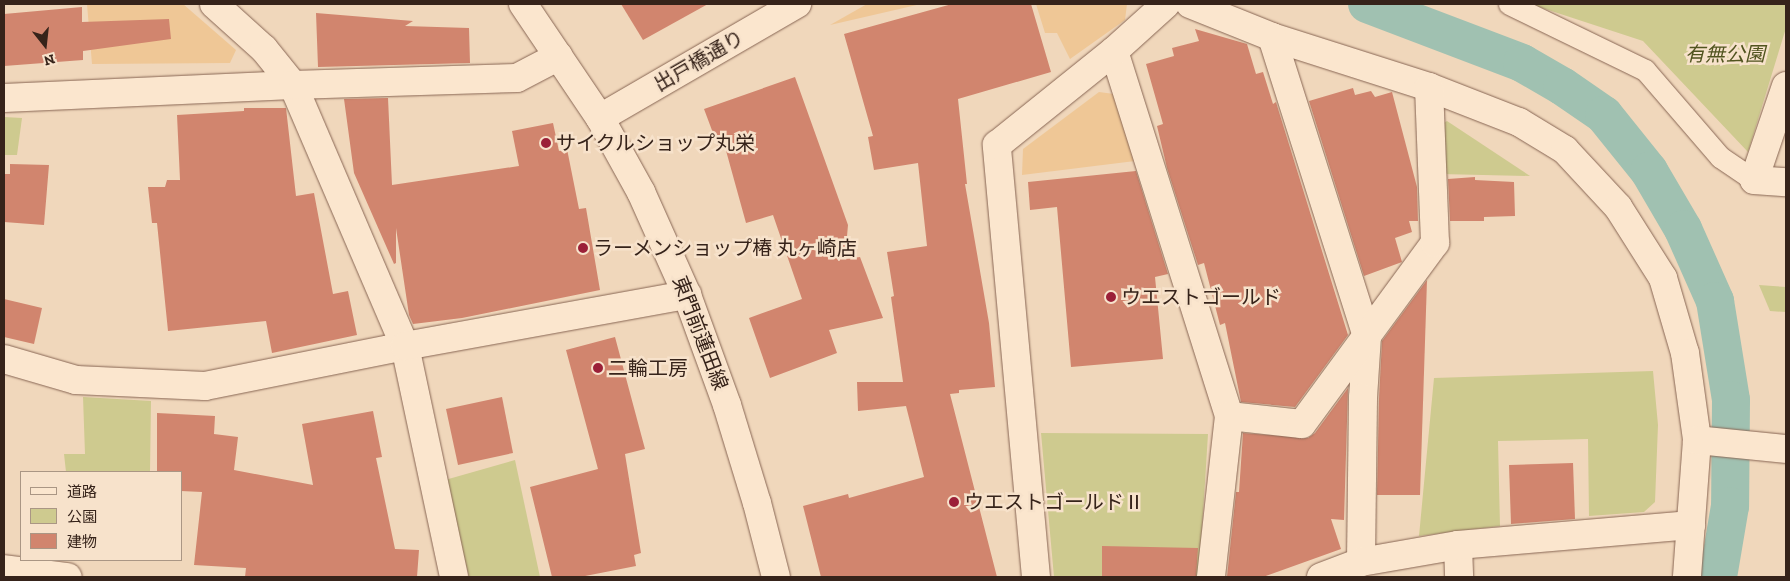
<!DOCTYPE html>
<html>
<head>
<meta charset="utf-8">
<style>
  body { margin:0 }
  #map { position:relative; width:1790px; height:581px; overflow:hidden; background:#f0d7bb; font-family:"Zilla Slab","Noto Sans JP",serif }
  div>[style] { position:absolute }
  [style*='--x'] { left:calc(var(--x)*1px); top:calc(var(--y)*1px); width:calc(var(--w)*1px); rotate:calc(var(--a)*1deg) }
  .green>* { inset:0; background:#ceca8f }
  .sand>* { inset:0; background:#efc796 }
  .canal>* { height:38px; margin:-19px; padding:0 19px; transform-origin:19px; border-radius:19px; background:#a0c1b1 }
  .building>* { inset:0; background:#d1856e }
  .roads { filter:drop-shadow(0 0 1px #886654) drop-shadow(0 0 1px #886654) }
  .lane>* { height:21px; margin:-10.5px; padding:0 10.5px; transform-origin:10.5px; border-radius:10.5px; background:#fbe6ce }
  .street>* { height:28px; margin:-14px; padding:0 14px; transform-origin:14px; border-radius:14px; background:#fbe6ce }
  .secondary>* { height:28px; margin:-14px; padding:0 14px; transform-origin:14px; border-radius:14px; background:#fbe6ce }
  .dots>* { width:14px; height:14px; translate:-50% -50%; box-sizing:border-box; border:2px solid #f7e2cb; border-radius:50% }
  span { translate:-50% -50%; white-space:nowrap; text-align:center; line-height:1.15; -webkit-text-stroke:5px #f7e2cb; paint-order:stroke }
  .park-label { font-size:20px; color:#51541f; font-style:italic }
  .street-label { font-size:20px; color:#36231a }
  .poi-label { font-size:20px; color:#36231a }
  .left { translate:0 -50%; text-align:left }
  .frame { position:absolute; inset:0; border:5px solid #36231a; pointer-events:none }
  .legend { position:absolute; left:20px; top:471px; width:162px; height:90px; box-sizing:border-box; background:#f7e2cb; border:1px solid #aa9684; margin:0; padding:6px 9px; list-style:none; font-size:15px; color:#36231a }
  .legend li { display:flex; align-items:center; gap:10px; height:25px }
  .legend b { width:25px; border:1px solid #aa9684 }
  .north { position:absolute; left:20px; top:20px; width:50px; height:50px; -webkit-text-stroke:4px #f7e2cb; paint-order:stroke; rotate:164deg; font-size:14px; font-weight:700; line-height:20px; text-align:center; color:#36231a }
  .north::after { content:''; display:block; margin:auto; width:18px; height:22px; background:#36231a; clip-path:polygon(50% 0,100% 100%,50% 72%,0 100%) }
</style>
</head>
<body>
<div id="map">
  <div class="green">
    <div style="clip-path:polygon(1530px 4px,1786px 4px,1786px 28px,1748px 152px,1643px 41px)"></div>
    <div style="clip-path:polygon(4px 117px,22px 118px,17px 155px,4px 155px)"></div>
    <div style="clip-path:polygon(1447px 121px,1530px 176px,1440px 174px,1440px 125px)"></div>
    <div style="clip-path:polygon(1759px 285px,1786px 287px,1786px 312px,1770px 311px)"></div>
    <div style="clip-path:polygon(1653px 371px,1658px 425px,1655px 502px,1644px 512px,1589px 516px,1588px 439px,1498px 441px,1500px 526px,1419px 536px,1434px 378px)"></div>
    <div style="clip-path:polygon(83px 397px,151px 401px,150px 472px,66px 472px,64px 454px,85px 454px)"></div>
    <div style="clip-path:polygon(1041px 433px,1208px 434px,1199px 577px,1054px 577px)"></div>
    <div style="clip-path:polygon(515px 460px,540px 577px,469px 577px,445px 480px)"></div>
  </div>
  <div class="sand">
    <div style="clip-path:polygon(87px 4px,183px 4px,236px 50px,230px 63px,92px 64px)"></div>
    <div style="clip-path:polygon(867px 4px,921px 4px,830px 25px)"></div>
    <div style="clip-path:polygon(1036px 4px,1127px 4px,1125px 20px,1070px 59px,1057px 33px,1045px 33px)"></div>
    <div style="clip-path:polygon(1099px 92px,1114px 94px,1135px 161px,1022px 175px,1023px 149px)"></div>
  </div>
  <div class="canal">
    <div style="--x:1367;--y:4;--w:166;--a:20.8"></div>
    <div style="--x:1522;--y:63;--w:46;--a:29.9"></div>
    <div style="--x:1562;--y:86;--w:51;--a:34.6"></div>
    <div style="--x:1604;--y:115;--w:72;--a:51.2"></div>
    <div style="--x:1649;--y:171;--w:67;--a:59.6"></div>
    <div style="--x:1683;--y:229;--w:79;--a:66"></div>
    <div style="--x:1715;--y:301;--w:100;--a:80.8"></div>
    <div style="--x:1731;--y:400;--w:106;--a:90.5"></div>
    <div style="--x:1730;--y:506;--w:72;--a:99.6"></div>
  </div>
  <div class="building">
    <div style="clip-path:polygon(621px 4px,708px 4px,643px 40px)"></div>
    <div style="clip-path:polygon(952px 4px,1031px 4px,1051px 72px,958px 99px,967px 184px,965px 184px,989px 323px,995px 387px,959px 390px,959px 393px,950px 394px,997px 577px,821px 577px,803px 506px,848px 494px,849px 498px,924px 477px,906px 406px,858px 411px,857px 382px,903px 382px,891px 297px,894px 296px,887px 252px,927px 246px,918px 163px,874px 170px,868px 137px,873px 136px,844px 34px)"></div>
    <div style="clip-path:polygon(82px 7px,82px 22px,169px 19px,171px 39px,83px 51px,83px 60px,4px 66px,4px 14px)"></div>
    <div style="clip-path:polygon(316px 13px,413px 21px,405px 26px,469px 28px,470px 63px,318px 67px)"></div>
    <div style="clip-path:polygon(1195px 29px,1247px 44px,1256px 74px,1263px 72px,1273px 104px,1276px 102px,1279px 112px,1348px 335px,1295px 407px,1241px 402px,1225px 323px,1220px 325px,1204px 263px,1198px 265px,1167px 168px,1157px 126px,1163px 124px,1146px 64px,1174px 56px,1172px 48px,1199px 41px)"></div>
    <div style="clip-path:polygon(795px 77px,848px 225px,845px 259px,860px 257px,883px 318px,829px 330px,837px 353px,770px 378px,749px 318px,802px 299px,773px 215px,746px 223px,725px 147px,719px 149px,704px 109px)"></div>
    <div style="clip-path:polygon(1353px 88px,1355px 95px,1371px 91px,1375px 97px,1392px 92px,1417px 187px,1418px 221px,1409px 221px,1412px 232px,1395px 238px,1402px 262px,1364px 276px,1309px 101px)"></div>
    <div style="clip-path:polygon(388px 98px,392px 185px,519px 166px,512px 131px,553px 123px,559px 151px,567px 149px,579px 209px,586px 208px,600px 290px,462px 318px,413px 324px,409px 315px,396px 228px,396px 263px,394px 264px,354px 173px,344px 99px)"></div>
    <div style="clip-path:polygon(244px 108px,286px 108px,296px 196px,314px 193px,333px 294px,348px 291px,357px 335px,272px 353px,266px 321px,168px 331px,157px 223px,152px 223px,148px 187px,165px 187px,167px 180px,180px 180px,177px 115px,244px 111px)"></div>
    <div style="clip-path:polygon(10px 164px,49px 165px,44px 225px,4px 222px,4px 174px,10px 174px)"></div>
    <div style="clip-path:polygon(1136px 171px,1168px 274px,1155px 277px,1163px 359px,1071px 367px,1057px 207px,1030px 210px,1028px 182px)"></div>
    <div style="clip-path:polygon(1475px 177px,1475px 180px,1514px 182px,1515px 216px,1484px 217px,1484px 221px,1450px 221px,1448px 179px)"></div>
    <div style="clip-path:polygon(1427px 280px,1420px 495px,1377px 495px,1379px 399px,1382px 341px)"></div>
    <div style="clip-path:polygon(4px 299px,42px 308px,34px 344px,4px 337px)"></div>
    <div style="clip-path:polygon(615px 337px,645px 449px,625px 454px,641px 553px,634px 555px,636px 566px,580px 577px,552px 577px,530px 487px,598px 469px,566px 350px)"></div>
    <div style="clip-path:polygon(1348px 388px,1344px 520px,1331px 519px,1341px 549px,1263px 577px,1227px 577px,1236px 492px,1239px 492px,1243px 433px,1308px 438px,1315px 433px)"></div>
    <div style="clip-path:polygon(502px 397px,513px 453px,458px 465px,446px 409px)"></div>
    <div style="clip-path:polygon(373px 411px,382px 457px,376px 458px,395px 549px,419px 550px,417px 577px,245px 577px,246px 568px,194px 565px,202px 492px,181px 491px,181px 472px,157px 472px,157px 413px,215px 416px,214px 434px,238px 437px,234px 470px,313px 485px,302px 424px)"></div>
    <div style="clip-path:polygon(1573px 463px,1575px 519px,1511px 524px,1509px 465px)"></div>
    <div style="clip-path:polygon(1102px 546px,1198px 548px,1196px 577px,1102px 577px)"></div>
  </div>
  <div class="roads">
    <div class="lane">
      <div style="--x:1509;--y:4;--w:151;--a:25.9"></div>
      <div style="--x:1645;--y:70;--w:115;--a:49.2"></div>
      <div style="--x:1720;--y:157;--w:41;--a:34.1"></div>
    </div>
    <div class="street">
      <div style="--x:214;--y:4;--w:67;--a:42"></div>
      <div style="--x:264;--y:49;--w:46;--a:51.1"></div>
      <div style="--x:293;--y:85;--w:284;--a:66.8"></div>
      <div style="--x:405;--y:346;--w:236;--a:78"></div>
      <div style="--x:1190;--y:4;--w:88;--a:21.9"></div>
      <div style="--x:1272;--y:37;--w:165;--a:17.7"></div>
      <div style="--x:1429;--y:87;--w:97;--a:21.3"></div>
      <div style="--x:1519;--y:122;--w:54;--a:31.3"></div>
      <div style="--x:1565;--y:150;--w:78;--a:47.1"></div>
      <div style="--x:1618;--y:207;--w:84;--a:57.6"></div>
      <div style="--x:1663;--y:278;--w:78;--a:73.7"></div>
      <div style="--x:1685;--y:353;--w:88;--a:82.1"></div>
      <div style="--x:1697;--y:440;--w:137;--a:94.2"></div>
      <div style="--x:1272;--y:37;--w:314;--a:72.4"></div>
      <div style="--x:1367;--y:336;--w:62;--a:93.7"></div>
      <div style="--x:1363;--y:398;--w:164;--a:90.7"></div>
      <div style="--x:1114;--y:51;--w:383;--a:72.5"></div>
      <div style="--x:1229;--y:416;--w:162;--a:96.4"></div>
      <div style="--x:1786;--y:86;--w:99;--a:108.8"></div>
      <div style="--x:1754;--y:180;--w:32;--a:4"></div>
      <div style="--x:4;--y:98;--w:289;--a:-2.6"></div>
      <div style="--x:293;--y:85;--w:224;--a:-1.8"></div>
      <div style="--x:517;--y:78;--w:47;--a:-27.6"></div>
      <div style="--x:4;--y:359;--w:75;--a:16.3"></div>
      <div style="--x:76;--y:380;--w:129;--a:2.7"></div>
      <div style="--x:205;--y:386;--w:204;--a:-11.3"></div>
      <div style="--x:405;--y:346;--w:287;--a:-10.3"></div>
      <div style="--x:1229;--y:416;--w:73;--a:6.3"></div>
      <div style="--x:1302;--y:424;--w:225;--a:-53.7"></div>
      <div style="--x:1435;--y:243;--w:156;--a:-92.2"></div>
      <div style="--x:1697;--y:440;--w:89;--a:5.8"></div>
      <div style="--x:1458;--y:545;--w:32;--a:88"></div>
      <div style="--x:4;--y:569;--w:64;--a:7.2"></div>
      <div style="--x:1036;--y:577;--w:434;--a:-95.2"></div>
      <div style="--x:997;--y:145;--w:150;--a:-38.8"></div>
      <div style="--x:1114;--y:51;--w:70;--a:-42.1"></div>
      <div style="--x:1321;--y:577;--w:43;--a:-20.6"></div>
      <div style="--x:1361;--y:562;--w:98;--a:-9.9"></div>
      <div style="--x:1458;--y:545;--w:234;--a:-4.9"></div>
    </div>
    <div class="secondary">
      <div style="--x:523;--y:4;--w:138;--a:56"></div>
      <div style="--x:600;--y:118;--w:85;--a:61"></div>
      <div style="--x:641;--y:192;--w:113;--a:65.9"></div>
      <div style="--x:687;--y:295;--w:117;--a:70"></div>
      <div style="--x:727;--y:405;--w:102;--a:73"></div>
      <div style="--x:757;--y:503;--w:76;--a:75.6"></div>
      <div style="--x:600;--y:118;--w:228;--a:-30.1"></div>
    </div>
  </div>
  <div class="dots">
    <div style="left:546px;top:143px;background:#9b2038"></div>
    <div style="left:583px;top:248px;background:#9b2038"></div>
    <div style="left:1111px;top:297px;background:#9b2038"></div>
    <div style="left:598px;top:368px;background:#9b2038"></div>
    <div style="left:954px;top:502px;background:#9b2038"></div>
  </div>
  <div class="park-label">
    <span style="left:1725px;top:54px">有無公園</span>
  </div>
  <div class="street-label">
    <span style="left:699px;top:61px;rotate:-30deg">出戸橋通り</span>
    <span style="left:700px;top:333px;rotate:69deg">東門前蓮田線</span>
  </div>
  <div class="poi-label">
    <span class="left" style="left:556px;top:143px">サイクルショップ丸栄</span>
    <span class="left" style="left:593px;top:248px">ラーメンショップ椿 丸ヶ崎店</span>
    <span class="left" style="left:1121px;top:297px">ウエストゴールド</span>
    <span class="left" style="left:608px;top:368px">二輪工房</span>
    <span class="left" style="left:964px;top:502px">ウエストゴールドⅡ</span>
  </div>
  <div class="frame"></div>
  <ul class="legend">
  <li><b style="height:6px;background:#fbe6ce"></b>道路</li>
  <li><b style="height:14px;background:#ceca8f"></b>公園</li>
  <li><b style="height:14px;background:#d1856e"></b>建物</li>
  </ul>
  <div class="north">N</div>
</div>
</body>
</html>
